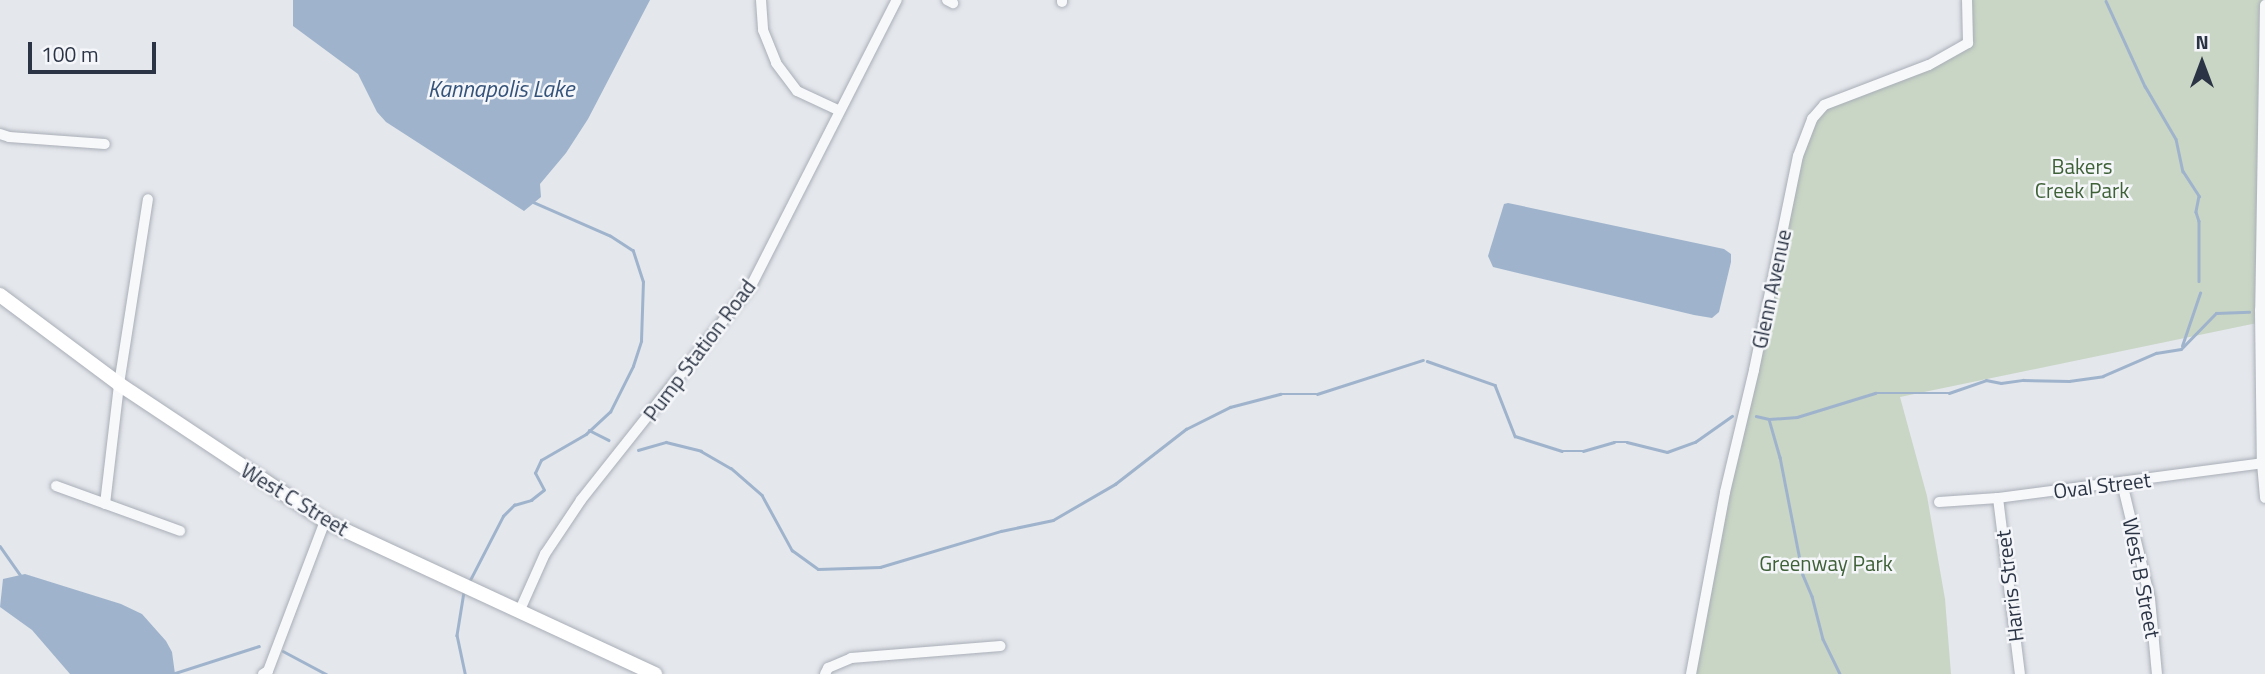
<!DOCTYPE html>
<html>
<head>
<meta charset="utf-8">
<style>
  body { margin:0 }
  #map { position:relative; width:2265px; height:674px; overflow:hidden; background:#e4e7ec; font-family:"Titillium Web",sans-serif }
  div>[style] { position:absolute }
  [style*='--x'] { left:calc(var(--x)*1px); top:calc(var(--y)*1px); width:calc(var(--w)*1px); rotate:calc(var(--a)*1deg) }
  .green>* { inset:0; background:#c9d6c5 }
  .water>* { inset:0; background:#9fb4cc }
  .stream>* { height:2.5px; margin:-1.25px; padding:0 1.25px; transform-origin:1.25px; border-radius:1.25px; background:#9fb4cc }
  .roads { filter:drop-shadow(0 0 2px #a9aeb7) drop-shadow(0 0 2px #a9aeb7) }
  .minor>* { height:10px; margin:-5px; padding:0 5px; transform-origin:5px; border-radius:5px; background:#f7f8fa }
  .major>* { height:14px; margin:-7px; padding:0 7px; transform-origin:7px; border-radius:7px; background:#fff }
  span { translate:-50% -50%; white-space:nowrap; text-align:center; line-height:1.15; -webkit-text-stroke:5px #f4f6f9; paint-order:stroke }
  .park-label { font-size:21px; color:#3f6138 }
  .street-label { font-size:21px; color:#2b3445 }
  .water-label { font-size:23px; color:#34527a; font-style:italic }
  .north { position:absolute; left:2167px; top:28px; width:70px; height:70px; -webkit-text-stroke:5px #f4f6f9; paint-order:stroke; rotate:0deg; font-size:19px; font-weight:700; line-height:28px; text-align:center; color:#2b3445 }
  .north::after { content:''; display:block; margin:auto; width:24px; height:32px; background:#2b3445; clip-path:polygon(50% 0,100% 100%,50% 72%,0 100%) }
  .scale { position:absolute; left:28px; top:42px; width:128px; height:32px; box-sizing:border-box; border:4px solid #2b3445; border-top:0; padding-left:9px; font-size:21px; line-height:24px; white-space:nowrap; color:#2b3445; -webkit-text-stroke:5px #f4f6f9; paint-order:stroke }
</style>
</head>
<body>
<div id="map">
  <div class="green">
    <div style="clip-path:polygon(1967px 0,2265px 0,2257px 323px,1900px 397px,1927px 496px,1945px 599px,1951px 674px,1691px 674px,1798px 156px,1824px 105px,1968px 43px)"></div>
  </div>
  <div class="water">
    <div style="clip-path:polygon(293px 0,650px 0,588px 119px,566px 153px,540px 184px,541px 197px,524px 211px,386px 122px,377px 112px,358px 74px,293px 26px)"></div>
    <div style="clip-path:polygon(1508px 203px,1724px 249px,1731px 254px,1731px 262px,1719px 312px,1712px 318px,1694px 315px,1493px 267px,1488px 256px,1504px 204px)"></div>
    <div style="clip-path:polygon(25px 574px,121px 604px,142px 614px,166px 641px,172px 652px,175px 674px,70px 674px,32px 630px,0 607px,3px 579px)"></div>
  </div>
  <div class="stream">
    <div style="--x:2106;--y:1;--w:94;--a:65.4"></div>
    <div style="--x:2145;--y:86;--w:61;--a:59.7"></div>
    <div style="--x:2176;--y:139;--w:33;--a:78"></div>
    <div style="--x:2183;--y:171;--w:30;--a:57"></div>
    <div style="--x:2199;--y:196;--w:16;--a:101"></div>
    <div style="--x:2196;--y:212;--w:9;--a:72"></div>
    <div style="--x:2199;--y:221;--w:60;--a:90"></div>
    <div style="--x:2182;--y:346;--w:56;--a:-71.2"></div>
    <div style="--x:1427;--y:361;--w:72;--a:19.4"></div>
    <div style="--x:1495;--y:385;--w:55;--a:68.6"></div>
    <div style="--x:1515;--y:436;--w:49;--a:17.7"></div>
    <div style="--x:1562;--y:451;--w:21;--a:0"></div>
    <div style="--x:1583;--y:451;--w:32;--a:-16"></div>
    <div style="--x:1614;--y:442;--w:13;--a:0"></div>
    <div style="--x:1627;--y:442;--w:41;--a:14"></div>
    <div style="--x:1667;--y:452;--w:30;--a:-20"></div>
    <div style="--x:1695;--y:442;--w:45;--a:-35.1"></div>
    <div style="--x:1756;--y:416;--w:13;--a:13"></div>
    <div style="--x:1769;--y:419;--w:28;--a:-4"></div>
    <div style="--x:1797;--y:417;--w:82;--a:-17.1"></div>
    <div style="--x:1875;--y:393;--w:74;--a:0"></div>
    <div style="--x:1949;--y:393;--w:39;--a:-19"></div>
    <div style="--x:1986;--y:380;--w:15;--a:11"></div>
    <div style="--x:2001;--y:383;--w:22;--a:-8"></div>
    <div style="--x:2023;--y:380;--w:46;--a:1.2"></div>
    <div style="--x:2069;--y:381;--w:34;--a:-8"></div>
    <div style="--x:2103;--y:376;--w:58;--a:-23.5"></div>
    <div style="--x:2156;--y:353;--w:25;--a:-9"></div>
    <div style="--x:2181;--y:349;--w:50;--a:-45.8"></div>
    <div style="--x:2216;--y:313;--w:33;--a:-2"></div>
    <div style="--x:1769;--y:419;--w:40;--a:74"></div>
    <div style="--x:1780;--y:457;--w:120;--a:79"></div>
    <div style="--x:1803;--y:575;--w:23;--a:67"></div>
    <div style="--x:1812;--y:596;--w:44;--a:75.7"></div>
    <div style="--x:1823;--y:639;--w:39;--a:64"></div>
    <div style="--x:589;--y:430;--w:22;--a:27"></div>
    <div style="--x:638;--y:450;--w:29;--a:-16"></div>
    <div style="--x:666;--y:442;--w:36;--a:14"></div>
    <div style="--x:701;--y:451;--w:34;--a:30"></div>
    <div style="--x:731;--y:468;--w:41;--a:41.1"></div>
    <div style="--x:762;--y:495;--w:63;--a:61.4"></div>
    <div style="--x:792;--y:550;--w:32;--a:36"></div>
    <div style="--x:818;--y:569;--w:62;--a:-1.8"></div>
    <div style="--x:880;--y:567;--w:126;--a:-16.6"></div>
    <div style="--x:1001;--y:531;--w:53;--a:-11.9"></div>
    <div style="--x:1053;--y:520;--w:72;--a:-30.1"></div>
    <div style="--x:1115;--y:484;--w:90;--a:-37.8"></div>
    <div style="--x:1186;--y:429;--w:49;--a:-26.6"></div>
    <div style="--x:1230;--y:407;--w:52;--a:-14.6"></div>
    <div style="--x:1280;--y:394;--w:37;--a:0"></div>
    <div style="--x:1317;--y:394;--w:111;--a:-17.8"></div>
    <div style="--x:0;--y:546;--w:35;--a:55"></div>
    <div style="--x:469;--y:582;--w:74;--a:-62.7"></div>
    <div style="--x:503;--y:516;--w:16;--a:-45"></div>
    <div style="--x:514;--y:505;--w:18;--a:-16"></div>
    <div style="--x:531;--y:500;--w:16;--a:-38"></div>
    <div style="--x:544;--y:490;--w:19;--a:-118"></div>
    <div style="--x:535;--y:473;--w:14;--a:-65"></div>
    <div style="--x:541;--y:460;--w:52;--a:-30"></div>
    <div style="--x:586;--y:434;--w:33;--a:-43"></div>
    <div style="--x:610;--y:412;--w:51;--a:-63.4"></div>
    <div style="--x:633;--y:366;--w:26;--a:-72"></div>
    <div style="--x:641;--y:341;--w:59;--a:-88.1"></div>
    <div style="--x:643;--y:282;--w:33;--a:-108"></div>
    <div style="--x:633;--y:251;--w:27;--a:-147"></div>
    <div style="--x:610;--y:236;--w:83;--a:-156.5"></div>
    <div style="--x:464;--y:592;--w:44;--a:99.2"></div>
    <div style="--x:457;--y:635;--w:40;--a:78"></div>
    <div style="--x:283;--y:651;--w:49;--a:28.1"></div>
    <div style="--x:172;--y:674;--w:91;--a:-17.8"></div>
  </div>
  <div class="roads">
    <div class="minor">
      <div style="--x:761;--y:0;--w:30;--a:86"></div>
      <div style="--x:763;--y:30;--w:35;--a:68"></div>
      <div style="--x:776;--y:63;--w:35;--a:53"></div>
      <div style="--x:797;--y:91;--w:45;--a:24.9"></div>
      <div style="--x:947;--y:0;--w:7;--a:27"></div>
      <div style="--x:1062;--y:0;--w:2;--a:90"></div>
      <div style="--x:2265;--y:5;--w:305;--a:90.9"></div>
      <div style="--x:2260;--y:310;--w:153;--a:89.3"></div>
      <div style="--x:2262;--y:463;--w:35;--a:85"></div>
      <div style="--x:0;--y:134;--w:9;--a:18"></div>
      <div style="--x:9;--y:137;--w:96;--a:4.2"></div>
      <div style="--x:2122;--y:483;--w:119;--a:76.4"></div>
      <div style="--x:2150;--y:599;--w:75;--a:84.7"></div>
      <div style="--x:56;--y:486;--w:132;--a:19.9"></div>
      <div style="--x:1998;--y:498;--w:177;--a:82.9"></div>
      <div style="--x:1939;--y:502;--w:59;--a:-3.9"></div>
      <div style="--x:1998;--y:498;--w:269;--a:-7.5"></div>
      <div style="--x:105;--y:504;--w:121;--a:-83.3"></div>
      <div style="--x:119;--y:384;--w:187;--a:-81.1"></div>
      <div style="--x:519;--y:612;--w:64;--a:-65.9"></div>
      <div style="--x:545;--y:554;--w:65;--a:-56.3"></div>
      <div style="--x:581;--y:500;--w:275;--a:-51.6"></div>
      <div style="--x:752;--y:284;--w:319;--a:-63"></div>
      <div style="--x:263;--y:674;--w:6;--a:-31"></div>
      <div style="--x:268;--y:671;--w:160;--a:-69.2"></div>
      <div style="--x:825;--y:674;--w:7;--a:-63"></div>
      <div style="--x:828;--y:668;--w:25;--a:-23"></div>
      <div style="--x:851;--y:658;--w:150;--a:-4.6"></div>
      <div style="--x:1691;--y:674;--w:185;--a:-79.4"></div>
      <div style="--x:1725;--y:492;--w:125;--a:-76.6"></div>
      <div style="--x:1754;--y:370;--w:218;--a:-78.4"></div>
      <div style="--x:1798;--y:156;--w:40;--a:-69"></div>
      <div style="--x:1812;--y:119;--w:18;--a:-49"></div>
      <div style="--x:1824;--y:105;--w:112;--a:-20.9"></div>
      <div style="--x:1929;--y:65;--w:45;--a:-29.4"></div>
      <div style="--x:1968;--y:43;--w:43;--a:-91.3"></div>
    </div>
    <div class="major">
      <div style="--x:0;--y:295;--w:149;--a:36.8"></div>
      <div style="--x:119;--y:384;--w:247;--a:33.6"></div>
      <div style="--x:325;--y:521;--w:364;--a:24.9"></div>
    </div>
  </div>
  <div class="park-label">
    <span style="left:2082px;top:178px">Bakers<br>Creek Park</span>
    <span style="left:1826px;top:563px">Greenway Park</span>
  </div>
  <div class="street-label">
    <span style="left:1771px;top:289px;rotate:-78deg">Glenn Avenue</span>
    <span style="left:699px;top:350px;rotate:-53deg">Pump Station Road</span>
    <span style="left:2102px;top:485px;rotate:-7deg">Oval Street</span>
    <span style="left:295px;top:499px;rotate:31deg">West C Street</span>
    <span style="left:2142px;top:578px;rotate:79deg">West B Street</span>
    <span style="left:2009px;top:586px;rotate:-97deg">Harris Street</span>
  </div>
  <div class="water-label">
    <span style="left:501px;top:89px">Kannapolis Lake</span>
  </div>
  <div class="north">N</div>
  <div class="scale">100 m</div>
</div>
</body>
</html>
